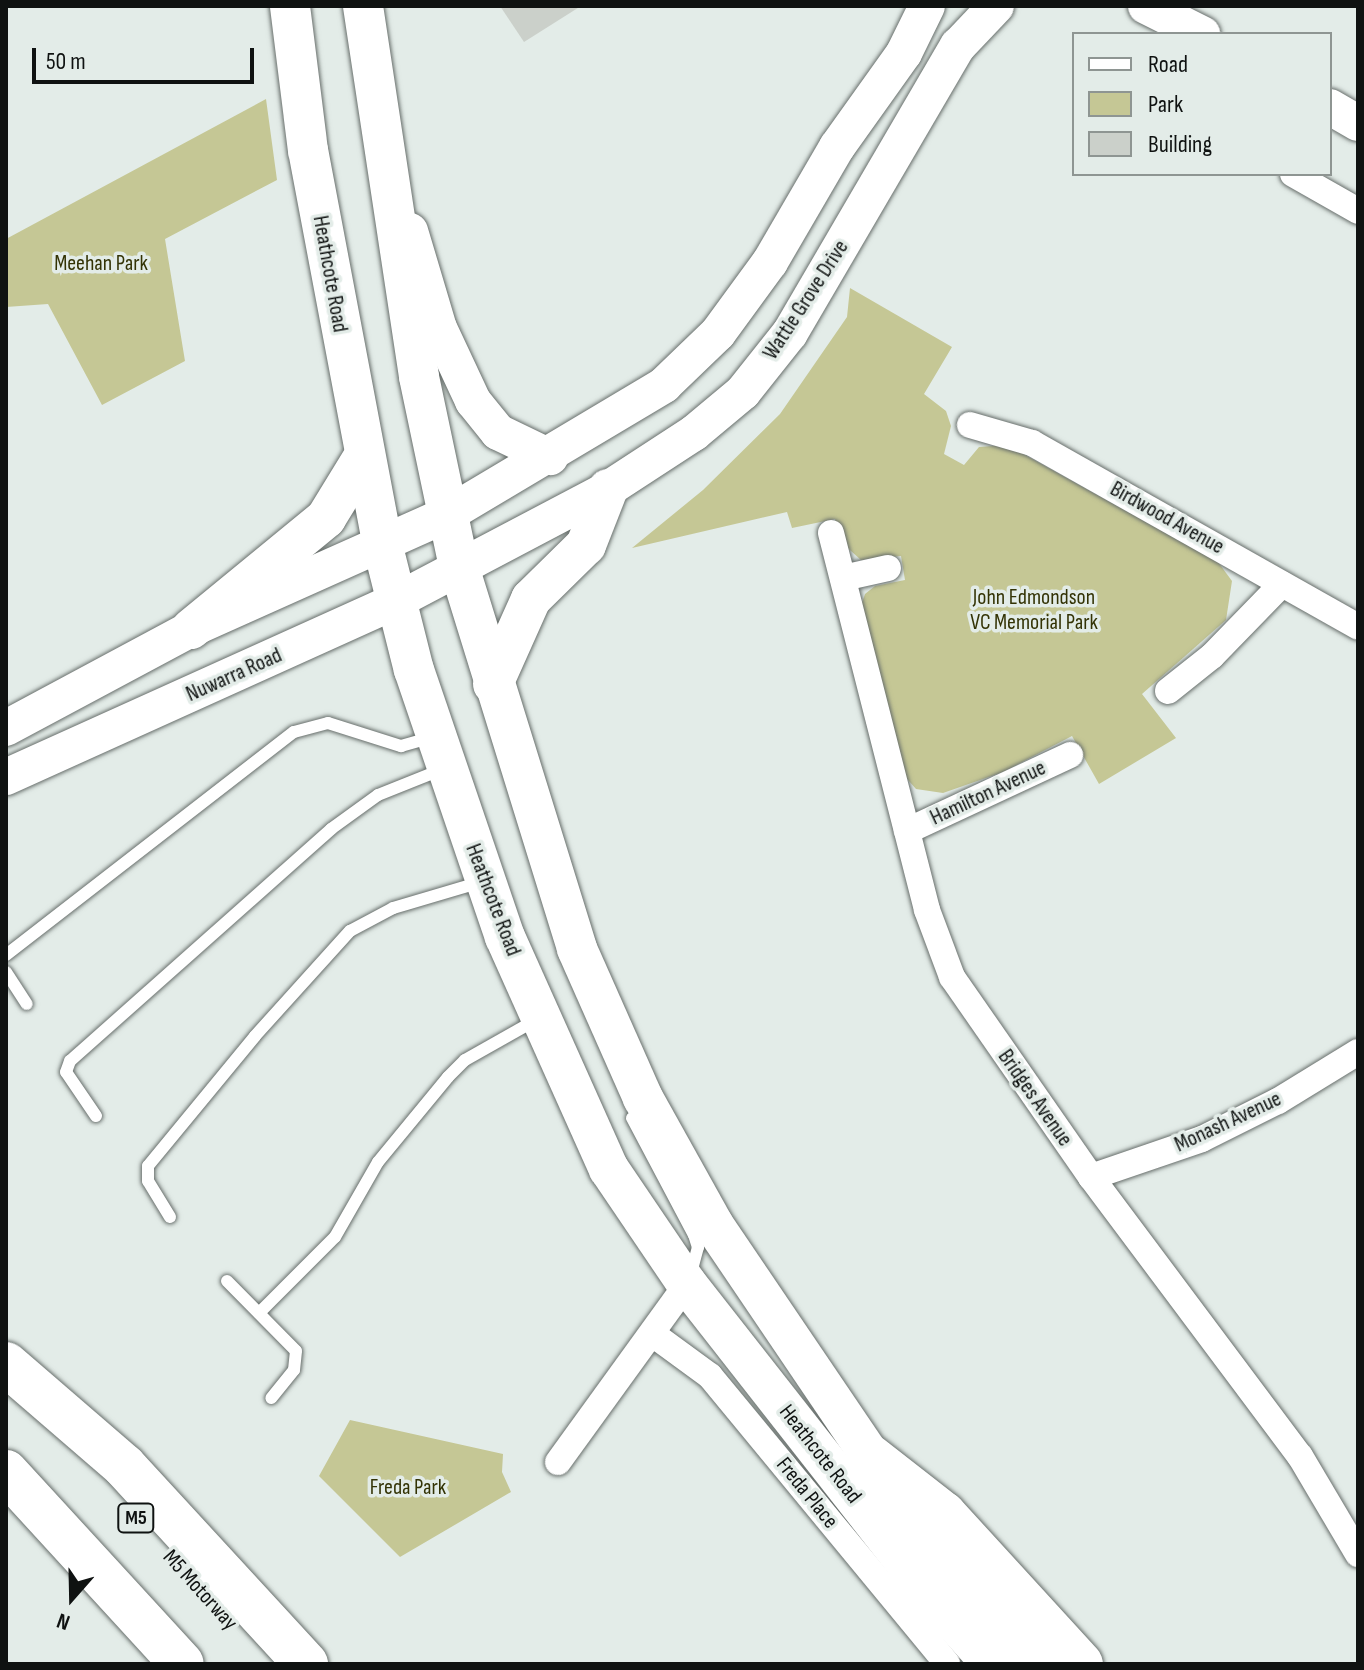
<!DOCTYPE html>
<html>
<head>
<meta charset="utf-8">
<style>
  body { margin:0 }
  #map { position:relative; width:1364px; height:1670px; overflow:hidden; background:#e3ece8; font-family:"Sofia Sans Condensed",sans-serif }
  div>[style] { position:absolute }
  [style*='--x'] { left:calc(var(--x)*1px); top:calc(var(--y)*1px); width:calc(var(--w)*1px); rotate:calc(var(--a)*1deg) }
  .green>* { inset:0; background:#c5c795 }
  .building>* { inset:0; background:#cbd0ca }
  .roads { filter:drop-shadow(0 0 2px #676e6b) drop-shadow(0 0 2px #676e6b) }
  .service>* { height:12px; margin:-6px; padding:0 6px; transform-origin:6px; border-radius:6px; background:#fff }
  .minor>* { height:26px; margin:-13px; padding:0 13px; transform-origin:13px; border-radius:13px; background:#fff }
  .secondary>* { height:36px; margin:-18px; padding:0 18px; transform-origin:18px; border-radius:18px; background:#fff }
  .primary>* { height:40px; margin:-20px; padding:0 20px; transform-origin:20px; border-radius:20px; background:#fff }
  .motorway>* { height:44px; margin:-22px; padding:0 22px; transform-origin:22px; border-radius:22px; background:#fff }
  span { translate:-50% -50%; white-space:nowrap; text-align:center; line-height:1.15; -webkit-text-stroke:7px #e3ece8; paint-order:stroke }
  .shield-label span { padding:2px 6px; background:#e3ece8; border:2px solid; border-radius:6px; -webkit-text-stroke-width:0 }
  .shield-label { font-size:20px; color:#0f1211; font-weight:700 }
  .park-label { font-size:22px; color:#333305 }
  .street-label { font-size:22px; color:#0f1211 }
  .frame { position:absolute; inset:0; border:8px solid #0f1211; pointer-events:none }
  .legend { position:absolute; left:1072px; top:32px; width:260px; height:144px; box-sizing:border-box; background:#e3ece8; border:2px solid #8e9592; margin:0; padding:10px 14px; list-style:none; font-size:24px; color:#0f1211 }
  .legend li { display:flex; align-items:center; gap:16px; height:40px }
  .legend b { width:40px; border:2px solid #8e9592 }
  .north { position:absolute; left:32px; top:1558px; width:80px; height:80px; -webkit-text-stroke:6px #e3ece8; paint-order:stroke; rotate:200deg; font-size:22px; font-weight:700; line-height:32px; text-align:center; color:#0f1211 }
  .north::after { content:''; display:block; margin:auto; width:28px; height:36px; background:#0f1211; clip-path:polygon(50% 0,100% 100%,50% 72%,0 100%) }
  .scale { position:absolute; left:32px; top:48px; width:222px; height:36px; box-sizing:border-box; border:4px solid #0f1211; border-top:0; padding-left:10px; font-size:24px; line-height:28px; white-space:nowrap; color:#0f1211; -webkit-text-stroke:6px #e3ece8; paint-order:stroke }
</style>
</head>
<body>
<div id="map">
  <div class="green">
    <div style="clip-path:polygon(266px 99px,277px 180px,165px 239px,185px 361px,102px 405px,48px 304px,6px 307px,6px 239px)"></div>
    <div style="clip-path:polygon(850px 288px,952px 347px,924px 394px,946px 411px,951px 426px,944px 454px,964px 465px,979px 447px,1007px 445px,1218px 562px,1232px 581px,1226px 620px,1142px 694px,1176px 738px,1099px 784px,1072px 736px,1003px 772px,943px 793px,916px 789px,901px 772px,860px 609px,865px 594px,875px 586px,905px 580px,901px 556px,861px 560px,841px 542px,835px 519px,792px 528px,787px 512px,632px 548px,703px 490px,780px 414px,847px 317px)"></div>
    <div style="clip-path:polygon(350px 1420px,503px 1454px,502px 1472px,511px 1492px,400px 1557px,319px 1476px)"></div>
  </div>
  <div class="building">
    <div style="clip-path:polygon(500px 6px,581px 6px,524px 42px)"></div>
  </div>
  <div class="roads">
    <div class="service">
      <div style="--x:6;--y:955;--w:364;--a:-37.8"></div>
      <div style="--x:294;--y:732;--w:35;--a:-15"></div>
      <div style="--x:328;--y:723;--w:77;--a:17.5"></div>
      <div style="--x:401;--y:746;--w:32;--a:-16"></div>
      <div style="--x:6;--y:972;--w:38;--a:57"></div>
      <div style="--x:96;--y:1116;--w:53;--a:-124.3"></div>
      <div style="--x:66;--y:1072;--w:12;--a:-70"></div>
      <div style="--x:70;--y:1061;--w:349;--a:-41.6"></div>
      <div style="--x:331;--y:829;--w:58;--a:-35.9"></div>
      <div style="--x:378;--y:795;--w:70;--a:-21.8"></div>
      <div style="--x:632;--y:1118;--w:132;--a:62.1"></div>
      <div style="--x:694;--y:1235;--w:13;--a:72"></div>
      <div style="--x:698;--y:1247;--w:28;--a:105"></div>
      <div style="--x:170;--y:1217;--w:42;--a:-121.4"></div>
      <div style="--x:148;--y:1181;--w:15;--a:-90"></div>
      <div style="--x:148;--y:1166;--w:168;--a:-50.5"></div>
      <div style="--x:255;--y:1036;--w:142;--a:-47.9"></div>
      <div style="--x:350;--y:931;--w:49;--a:-28.1"></div>
      <div style="--x:393;--y:908;--w:92;--a:-16.5"></div>
      <div style="--x:227;--y:1281;--w:98;--a:45.4"></div>
      <div style="--x:296;--y:1351;--w:19;--a:96"></div>
      <div style="--x:294;--y:1370;--w:36;--a:129"></div>
      <div style="--x:259;--y:1313;--w:107;--a:-45"></div>
      <div style="--x:335;--y:1237;--w:86;--a:-60.2"></div>
      <div style="--x:378;--y:1162;--w:110;--a:-50.5"></div>
      <div style="--x:448;--y:1077;--w:24;--a:-45"></div>
      <div style="--x:465;--y:1060;--w:81;--a:-29.4"></div>
    </div>
    <div class="minor">
      <div style="--x:1293;--y:174;--w:75;--a:29.6"></div>
      <div style="--x:970;--y:425;--w:65;--a:16.2"></div>
      <div style="--x:1032;--y:443;--w:374;--a:29.4"></div>
      <div style="--x:831;--y:533;--w:389;--a:75.7"></div>
      <div style="--x:927;--y:910;--w:72;--a:69.5"></div>
      <div style="--x:952;--y:977;--w:244;--a:55.2"></div>
      <div style="--x:1091;--y:1177;--w:349;--a:53.2"></div>
      <div style="--x:1300;--y:1456;--w:114;--a:59.4"></div>
      <div style="--x:843;--y:578;--w:46;--a:-12.5"></div>
      <div style="--x:1168;--y:691;--w:56;--a:-38.5"></div>
      <div style="--x:1212;--y:656;--w:100;--a:-45.8"></div>
      <div style="--x:907;--y:831;--w:180;--a:-25"></div>
      <div style="--x:1091;--y:1177;--w:117;--a:-18.9"></div>
      <div style="--x:1202;--y:1139;--w:85;--a:-26.6"></div>
      <div style="--x:1278;--y:1101;--w:94;--a:-31.5"></div>
      <div style="--x:654;--y:1335;--w:69;--a:36.2"></div>
      <div style="--x:710;--y:1376;--w:373;--a:50.5"></div>
      <div style="--x:558;--y:1462;--w:220;--a:-54.1"></div>
    </div>
    <div class="secondary">
      <div style="--x:1146;--y:6;--w:63;--a:26.6"></div>
      <div style="--x:1330;--y:107;--w:32;--a:30"></div>
      <div style="--x:410;--y:231;--w:101;--a:73.4"></div>
      <div style="--x:439;--y:328;--w:81;--a:65"></div>
      <div style="--x:473;--y:401;--w:40;--a:51"></div>
      <div style="--x:498;--y:432;--w:58;--a:25.7"></div>
      <div style="--x:6;--y:728;--w:210;--a:-28.2"></div>
      <div style="--x:191;--y:629;--w:282;--a:-24.1"></div>
      <div style="--x:448;--y:514;--w:252;--a:-30.8"></div>
      <div style="--x:664;--y:385;--w:75;--a:-43.9"></div>
      <div style="--x:718;--y:333;--w:88;--a:-53.8"></div>
      <div style="--x:770;--y:262;--w:133;--a:-59.8"></div>
      <div style="--x:837;--y:147;--w:115;--a:-54.5"></div>
      <div style="--x:904;--y:53;--w:52;--a:-63.9"></div>
      <div style="--x:6;--y:777;--w:428;--a:-24.3"></div>
      <div style="--x:396;--y:601;--w:240;--a:-27.8"></div>
      <div style="--x:608;--y:489;--w:103;--a:-33.1"></div>
      <div style="--x:694;--y:433;--w:64;--a:-39.9"></div>
      <div style="--x:743;--y:392;--w:75;--a:-51.5"></div>
      <div style="--x:790;--y:333;--w:333;--a:-59.7"></div>
      <div style="--x:958;--y:46;--w:55;--a:-46.5"></div>
    </div>
    <div class="primary">
      <div style="--x:290;--y:6;--w:145;--a:82.9"></div>
      <div style="--x:308;--y:150;--w:400;--a:79.3"></div>
      <div style="--x:382;--y:543;--w:131;--a:75.9"></div>
      <div style="--x:414;--y:670;--w:282;--a:71.2"></div>
      <div style="--x:505;--y:937;--w:254;--a:65.9"></div>
      <div style="--x:609;--y:1169;--w:139;--a:55.9"></div>
      <div style="--x:687;--y:1284;--w:408;--a:51.9"></div>
      <div style="--x:939;--y:1605;--w:79;--a:48.1"></div>
      <div style="--x:363;--y:6;--w:375;--a:81.4"></div>
      <div style="--x:419;--y:377;--w:194;--a:78.1"></div>
      <div style="--x:459;--y:567;--w:400;--a:72.8"></div>
      <div style="--x:577;--y:949;--w:163;--a:66.1"></div>
      <div style="--x:643;--y:1098;--w:144;--a:60.9"></div>
      <div style="--x:713;--y:1224;--w:282;--a:55.9"></div>
      <div style="--x:871;--y:1457;--w:263;--a:51.8"></div>
      <div style="--x:191;--y:629;--w:175;--a:-39.4"></div>
      <div style="--x:326;--y:518;--w:73;--a:-58.5"></div>
      <div style="--x:493;--y:684;--w:93;--a:-65.9"></div>
      <div style="--x:531;--y:599;--w:77;--a:-44.5"></div>
      <div style="--x:586;--y:545;--w:60;--a:-68.6"></div>
    </div>
    <div class="motorway">
      <div style="--x:6;--y:1364;--w:156;--a:40.8"></div>
      <div style="--x:124;--y:1466;--w:269;--a:47.4"></div>
      <div style="--x:871;--y:1457;--w:93;--a:38"></div>
      <div style="--x:944;--y:1514;--w:203;--a:47.6"></div>
      <div style="--x:6;--y:1472;--w:260;--a:47.5"></div>
    </div>
  </div>
  <div class="shield-label">
    <span style="left:136px;top:1518px">M5</span>
  </div>
  <div class="park-label">
    <span style="left:101px;top:264px">Meehan Park</span>
    <span style="left:1034px;top:610px">John Edmondson<br>VC Memorial Park</span>
    <span style="left:408px;top:1488px">Freda Park</span>
  </div>
  <div class="street-label">
    <span style="left:330px;top:274px;rotate:80deg">Heathcote Road</span>
    <span style="left:806px;top:300px;rotate:-57deg">Wattle Grove Drive</span>
    <span style="left:1167px;top:518px;rotate:29deg">Birdwood Avenue</span>
    <span style="left:234px;top:675px;rotate:-24deg">Nuwarra Road</span>
    <span style="left:988px;top:793px;rotate:-25deg">Hamilton Avenue</span>
    <span style="left:493px;top:900px;rotate:69deg">Heathcote Road</span>
    <span style="left:1035px;top:1098px;rotate:55deg">Bridges Avenue</span>
    <span style="left:1228px;top:1122px;rotate:-25deg">Monash Avenue</span>
    <span style="left:820px;top:1454px;rotate:52deg">Heathcote Road</span>
    <span style="left:807px;top:1493px;rotate:51deg">Freda Place</span>
    <span style="left:200px;top:1590px;rotate:48deg">M5 Motorway</span>
  </div>
  <div class="frame"></div>
  <ul class="legend">
  <li><b style="height:10px;background:#fff"></b>Road</li>
  <li><b style="height:22px;background:#c5c795"></b>Park</li>
  <li><b style="height:22px;background:#cbd0ca"></b>Building</li>
  </ul>
  <div class="north">N</div>
  <div class="scale">50 m</div>
</div>
</body>
</html>
